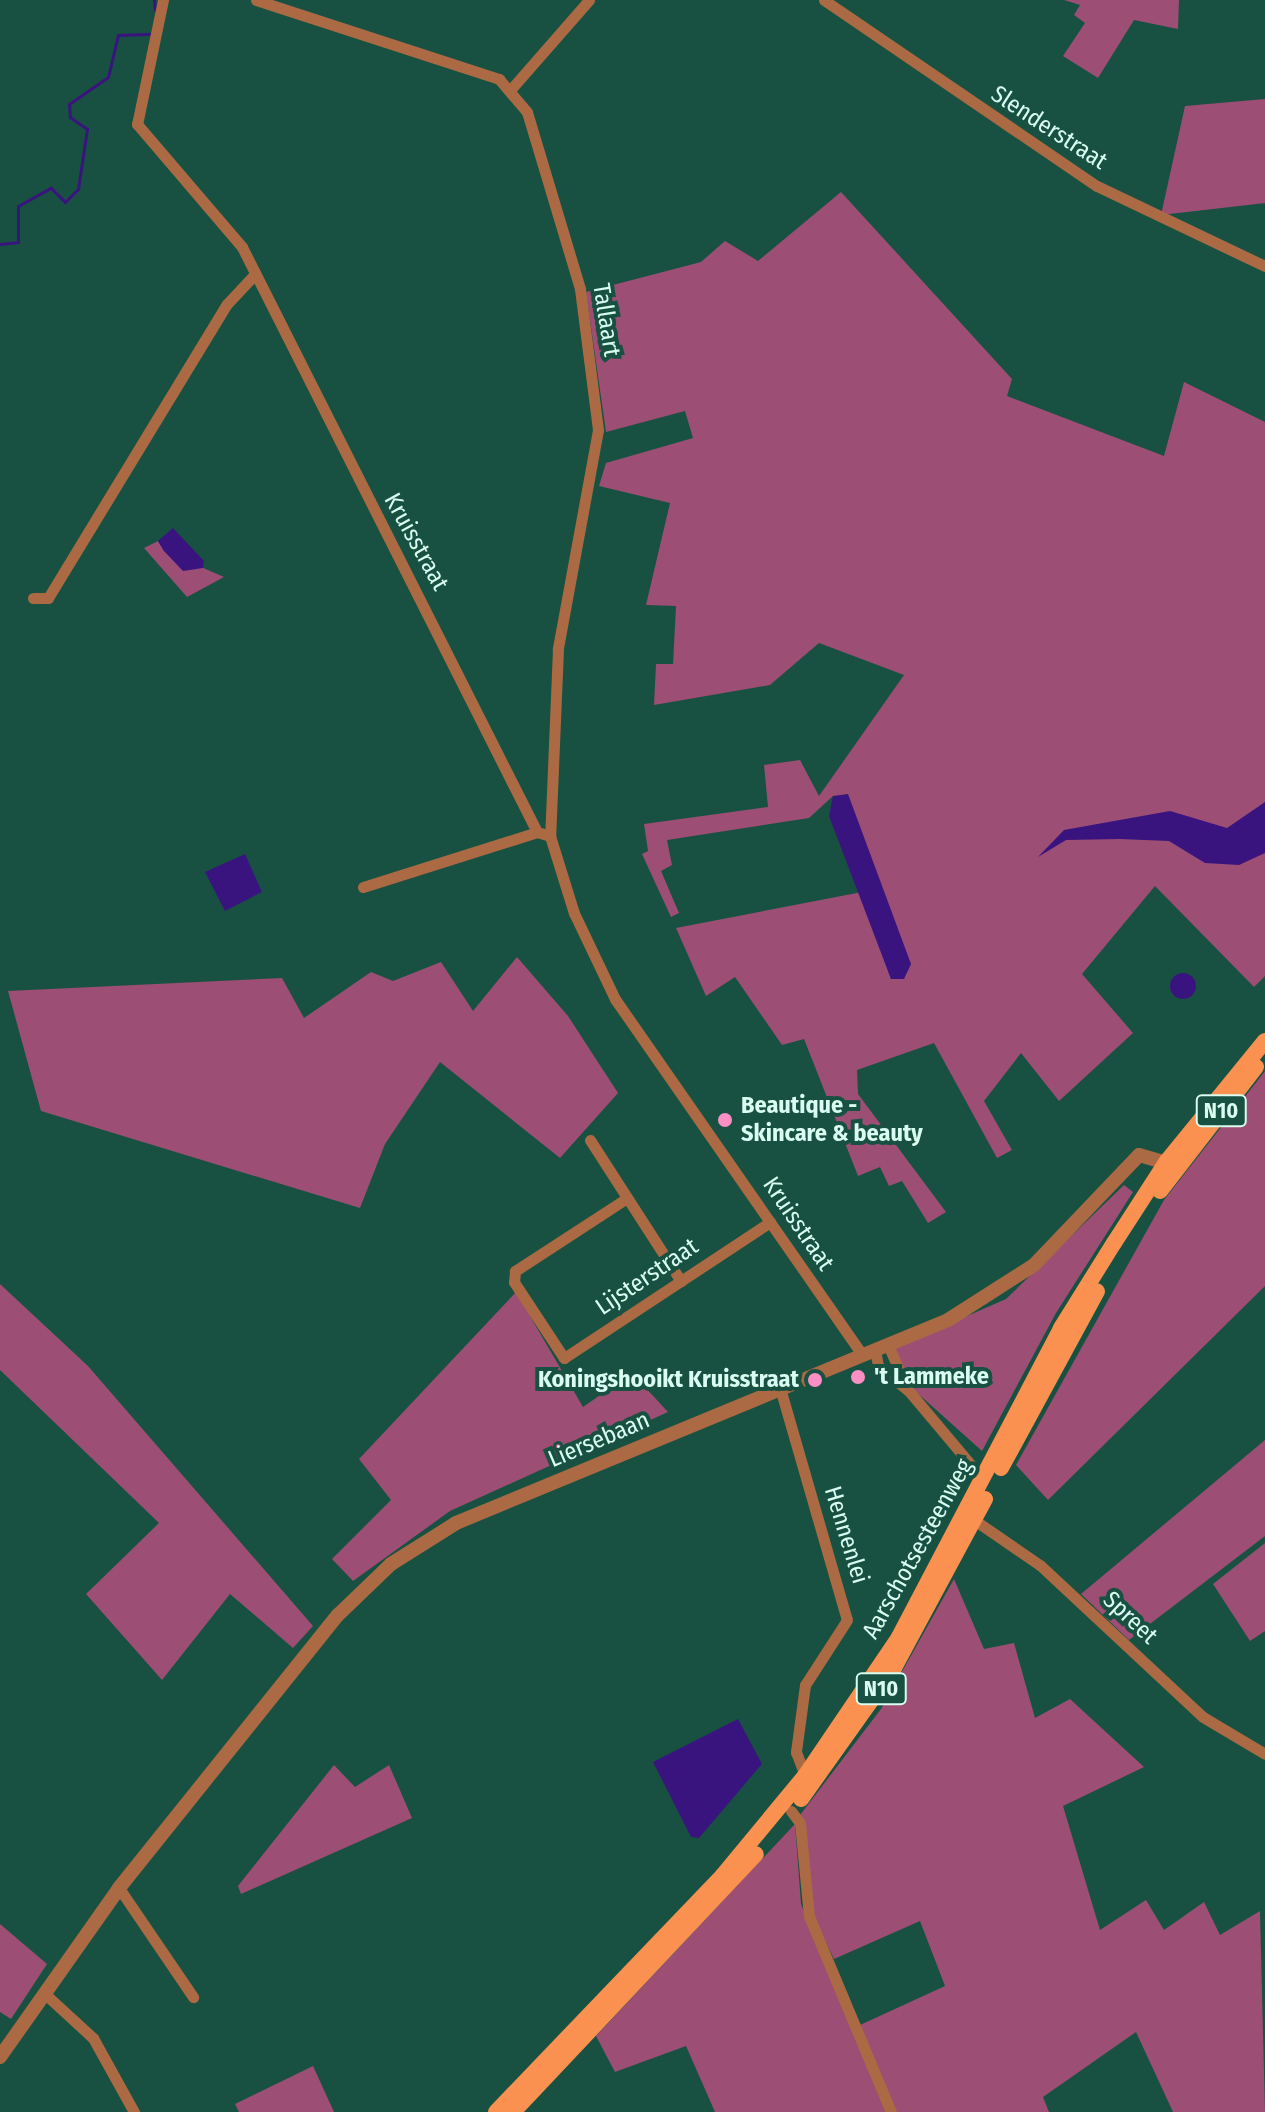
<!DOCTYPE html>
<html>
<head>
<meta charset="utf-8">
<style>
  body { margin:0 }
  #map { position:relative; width:1265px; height:2112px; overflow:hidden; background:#185141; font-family:"Fira Sans Condensed",sans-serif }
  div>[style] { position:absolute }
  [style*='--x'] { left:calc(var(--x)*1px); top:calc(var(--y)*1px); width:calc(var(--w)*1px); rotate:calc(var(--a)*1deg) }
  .green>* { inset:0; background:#9c4e75 }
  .water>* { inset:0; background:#3a147e }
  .round { border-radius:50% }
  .stream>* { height:3px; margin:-1.5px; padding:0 1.5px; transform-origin:1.5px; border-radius:1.5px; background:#3a147e }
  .minor>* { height:11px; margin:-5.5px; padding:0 5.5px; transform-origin:5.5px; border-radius:5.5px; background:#ab6a43 }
  .tertiary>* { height:14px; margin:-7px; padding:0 7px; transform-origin:7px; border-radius:7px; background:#ab6a43 }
  .primary>* { height:16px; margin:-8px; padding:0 8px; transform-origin:8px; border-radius:8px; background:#fa9150 }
  .dots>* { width:22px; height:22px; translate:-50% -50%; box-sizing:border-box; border:4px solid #185141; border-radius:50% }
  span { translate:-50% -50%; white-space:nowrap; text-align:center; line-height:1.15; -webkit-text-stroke:8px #185141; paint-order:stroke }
  .shield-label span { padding:2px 6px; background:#185141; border:2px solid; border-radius:6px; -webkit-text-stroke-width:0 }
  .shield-label { font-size:22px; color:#d9fdf0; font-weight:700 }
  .street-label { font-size:24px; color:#d9fdf0 }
  .poi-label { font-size:24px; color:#d9fdf0; font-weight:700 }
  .left { translate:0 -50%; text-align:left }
  .right { translate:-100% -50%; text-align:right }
</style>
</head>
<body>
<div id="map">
  <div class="green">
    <div style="clip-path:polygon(1064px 0,1179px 0,1178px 29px,1134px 20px,1098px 78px,1063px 56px,1085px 23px,1074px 15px,1080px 5px)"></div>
    <div style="clip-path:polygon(1265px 99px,1265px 203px,1161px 215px,1185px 106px)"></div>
    <div style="clip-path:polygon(841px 192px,1012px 379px,1007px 396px,1164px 456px,1184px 382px,1265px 422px,1265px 976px,1254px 987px,1155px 886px,1082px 974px,1133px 1033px,1059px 1101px,1021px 1053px,984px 1101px,1012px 1150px,997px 1158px,934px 1043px,857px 1070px,858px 1094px,946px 1212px,928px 1223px,902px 1181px,889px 1186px,880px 1167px,858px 1176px,804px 1039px,782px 1045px,735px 977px,706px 996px,676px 928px,862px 892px,891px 979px,911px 964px,833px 796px,809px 818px,667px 840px,672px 865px,661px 871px,679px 913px,671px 917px,642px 854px,648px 851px,644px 824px,768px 807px,764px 765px,800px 760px,819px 796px,904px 675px,819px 643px,770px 685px,654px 705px,656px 664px,673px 664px,676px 606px,646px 605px,670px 503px,599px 486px,606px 463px,693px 438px,685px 411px,606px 432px,586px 292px,701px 262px,725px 241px,758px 261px)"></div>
    <div style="clip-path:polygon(158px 541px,164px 551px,224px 577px,187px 597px,144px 548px)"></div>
    <div style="clip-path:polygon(517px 957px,568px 1016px,618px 1093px,560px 1158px,440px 1062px,385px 1144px,360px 1208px,41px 1111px,8px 991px,282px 978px,304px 1018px,371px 972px,393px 981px,441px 962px,473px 1011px)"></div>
    <div style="clip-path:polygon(1265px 1071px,1265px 1286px,1048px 1500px,1016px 1465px,1164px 1200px)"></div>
    <div style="clip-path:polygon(1124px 1185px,1133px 1192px,1056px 1313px,982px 1451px,914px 1390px,894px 1348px,1006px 1299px)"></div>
    <div style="clip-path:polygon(0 1284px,88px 1366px,313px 1626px,293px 1648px,230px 1594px,162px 1680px,86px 1594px,159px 1523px,0 1370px)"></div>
    <div style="clip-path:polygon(516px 1292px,583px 1407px,632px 1373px,668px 1412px,450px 1511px,353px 1581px,332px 1559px,391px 1500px,359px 1459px)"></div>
    <div style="clip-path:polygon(1265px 1440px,1265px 1536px,1129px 1640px,1081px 1594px)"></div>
    <div style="clip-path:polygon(1265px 1543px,1265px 1631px,1250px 1641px,1213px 1584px)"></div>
    <div style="clip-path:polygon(954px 1579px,984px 1649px,1014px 1643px,1035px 1718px,1070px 1699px,1144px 1767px,1063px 1806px,1100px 1930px,1146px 1900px,1164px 1930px,1204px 1902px,1220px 1935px,1260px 1911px,1265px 2112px,1173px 2112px,1136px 2032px,1043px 2097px,1049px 2112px,894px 2112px,860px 2025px,945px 1986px,920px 1921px,834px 1959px,813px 1915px,800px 1815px,881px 1709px)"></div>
    <div style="clip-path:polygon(334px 1765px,355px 1787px,389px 1765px,412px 1818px,241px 1894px,238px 1886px)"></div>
    <div style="clip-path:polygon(795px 1824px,801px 1904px,886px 2112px,715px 2112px,686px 2046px,615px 2072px,596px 2036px)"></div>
    <div style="clip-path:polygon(0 1924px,47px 1964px,11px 2019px,0 2012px)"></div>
    <div style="clip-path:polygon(313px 2066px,334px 2112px,239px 2112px,235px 2104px)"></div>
  </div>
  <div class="water">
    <div style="clip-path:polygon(173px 528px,204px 561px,203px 568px,183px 571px,164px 551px,158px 541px)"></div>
    <div style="clip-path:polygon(848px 794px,911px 964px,904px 979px,891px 979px,829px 816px,833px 796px)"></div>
    <div style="clip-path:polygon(1265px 802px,1265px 853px,1239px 865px,1205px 863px,1169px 841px,1120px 839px,1066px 840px,1038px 857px,1064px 830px,1170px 811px,1227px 828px)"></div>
    <div style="clip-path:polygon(245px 854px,262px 892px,225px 911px,205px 872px)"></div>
    <div class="round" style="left:1170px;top:973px;width:26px;height:26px"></div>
    <div style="clip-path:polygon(738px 1719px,762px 1764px,699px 1838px,691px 1837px,653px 1762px)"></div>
  </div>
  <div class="stream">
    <div style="--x:154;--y:0;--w:10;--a:84"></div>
    <div style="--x:0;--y:244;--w:18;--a:-6"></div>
    <div style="--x:18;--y:242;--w:36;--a:-90"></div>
    <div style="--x:18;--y:206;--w:38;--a:-29"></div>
    <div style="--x:51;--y:188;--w:20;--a:45"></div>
    <div style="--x:65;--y:202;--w:18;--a:-45"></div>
    <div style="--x:78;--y:189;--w:61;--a:-81.5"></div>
    <div style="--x:87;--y:129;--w:21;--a:-145"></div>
    <div style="--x:70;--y:117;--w:13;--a:-94"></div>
    <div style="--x:69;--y:104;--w:47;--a:-34.7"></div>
    <div style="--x:108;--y:77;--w:43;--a:-76.6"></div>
    <div style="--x:118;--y:35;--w:35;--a:-2"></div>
  </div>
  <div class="minor">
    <div style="--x:163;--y:0;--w:127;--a:101.8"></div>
    <div style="--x:137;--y:124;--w:162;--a:49.5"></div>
    <div style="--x:242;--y:247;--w:655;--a:63.24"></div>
    <div style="--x:537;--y:832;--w:14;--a:17"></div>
    <div style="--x:550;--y:836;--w:81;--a:72.7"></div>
    <div style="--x:574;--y:913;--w:95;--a:64.5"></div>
    <div style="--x:615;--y:999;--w:432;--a:55.2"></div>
    <div style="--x:256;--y:0;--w:256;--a:18"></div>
    <div style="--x:499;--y:79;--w:43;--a:49.7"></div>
    <div style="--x:527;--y:112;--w:185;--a:73.3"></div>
    <div style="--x:580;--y:289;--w:142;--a:82.7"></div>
    <div style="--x:598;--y:430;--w:223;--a:100.4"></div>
    <div style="--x:558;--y:649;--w:187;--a:92.4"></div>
    <div style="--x:824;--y:0;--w:330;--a:34.3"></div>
    <div style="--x:1097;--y:186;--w:186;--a:25.5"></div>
    <div style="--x:512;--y:88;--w:117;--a:-48.8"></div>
    <div style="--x:33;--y:598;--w:15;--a:0"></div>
    <div style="--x:48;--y:598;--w:344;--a:-58.7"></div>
    <div style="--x:227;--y:304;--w:38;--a:-47"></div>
    <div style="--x:363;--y:887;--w:182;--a:-17.5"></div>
    <div style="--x:590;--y:1140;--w:168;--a:57.2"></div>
    <div style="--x:627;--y:1198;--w:134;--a:146.9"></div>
    <div style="--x:515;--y:1271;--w:11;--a:95"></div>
    <div style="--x:514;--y:1282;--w:91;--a:56.7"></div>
    <div style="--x:564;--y:1358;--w:247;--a:-33.4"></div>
    <div style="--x:888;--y:1345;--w:49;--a:66"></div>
    <div style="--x:908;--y:1390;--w:97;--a:50"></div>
    <div style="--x:875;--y:1350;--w:16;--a:79"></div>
    <div style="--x:878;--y:1366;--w:38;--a:39"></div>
    <div style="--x:780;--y:1388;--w:241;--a:73.9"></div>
    <div style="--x:847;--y:1620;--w:77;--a:122.9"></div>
    <div style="--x:805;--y:1685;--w:68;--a:97.7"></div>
    <div style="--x:796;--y:1752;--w:26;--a:69"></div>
    <div style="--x:970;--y:1517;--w:86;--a:34.6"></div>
    <div style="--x:1041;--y:1566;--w:221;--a:43"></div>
    <div style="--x:1203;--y:1717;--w:72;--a:30.8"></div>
    <div style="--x:791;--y:1811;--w:15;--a:53"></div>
    <div style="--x:800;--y:1823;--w:93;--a:84.5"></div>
    <div style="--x:809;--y:1916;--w:212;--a:67.3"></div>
    <div style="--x:119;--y:1888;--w:132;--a:55.8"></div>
    <div style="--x:44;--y:1993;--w:67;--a:42.6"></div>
    <div style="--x:93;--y:2038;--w:85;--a:61"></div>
  </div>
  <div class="tertiary">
    <div style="--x:0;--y:2057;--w:207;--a:-54.8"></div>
    <div style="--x:119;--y:1888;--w:350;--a:-51.3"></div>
    <div style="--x:338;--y:1615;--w:74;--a:-43.9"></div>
    <div style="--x:391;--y:1564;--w:77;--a:-32.2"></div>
    <div style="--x:456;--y:1523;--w:532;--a:-22.42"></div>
    <div style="--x:948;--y:1320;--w:102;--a:-32.6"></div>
    <div style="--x:1034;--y:1265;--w:152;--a:-46.3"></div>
    <div style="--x:1139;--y:1155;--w:40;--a:16"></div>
  </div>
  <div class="primary">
    <div style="--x:1160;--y:1191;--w:157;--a:-52.3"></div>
    <div style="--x:1001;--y:1468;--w:201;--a:-61.5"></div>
    <div style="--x:801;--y:1799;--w:161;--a:-54.6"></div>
    <div style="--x:894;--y:1668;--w:192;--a:-61.7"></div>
    <div style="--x:496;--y:2112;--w:328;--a:-46.2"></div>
    <div style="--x:723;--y:1875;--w:129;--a:-50.4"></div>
    <div style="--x:805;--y:1776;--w:168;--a:-55.9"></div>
    <div style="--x:899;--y:1637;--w:349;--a:-62.3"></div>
    <div style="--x:1061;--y:1328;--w:100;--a:-58.1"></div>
    <div style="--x:1114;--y:1243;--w:98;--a:-57.1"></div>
    <div style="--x:1167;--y:1161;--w:155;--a:-50.8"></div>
    <div style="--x:513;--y:2112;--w:354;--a:-46.7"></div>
  </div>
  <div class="dots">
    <div style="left:725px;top:1120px;background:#fb8fc3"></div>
    <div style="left:858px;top:1377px;background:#fb8fc3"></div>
    <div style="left:815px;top:1380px;background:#fb8fc3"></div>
  </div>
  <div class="shield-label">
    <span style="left:1221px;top:1111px">N10</span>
    <span style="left:881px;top:1689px">N10</span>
  </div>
  <div class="street-label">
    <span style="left:1049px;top:128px;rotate:33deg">Slenderstraat</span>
    <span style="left:606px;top:320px;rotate:81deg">Tallaart</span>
    <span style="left:416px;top:542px;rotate:61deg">Kruisstraat</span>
    <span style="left:798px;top:1224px;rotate:56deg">Kruisstraat</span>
    <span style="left:647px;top:1277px;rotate:-34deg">Lijsterstraat</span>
    <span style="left:599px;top:1440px;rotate:-23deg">Liersebaan</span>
    <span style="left:846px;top:1535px;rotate:73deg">Hennenlei</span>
    <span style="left:918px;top:1549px;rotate:-61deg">Aarschotsesteenweg</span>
    <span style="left:1130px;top:1618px;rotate:43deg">Spreet</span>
  </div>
  <div class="poi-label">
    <span class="left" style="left:741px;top:1120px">Beautique -<br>Skincare &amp; beauty</span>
    <span class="left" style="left:874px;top:1377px">'t Lammeke</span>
    <span class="right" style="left:799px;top:1380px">Koningshooikt Kruisstraat</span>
  </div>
</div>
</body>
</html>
